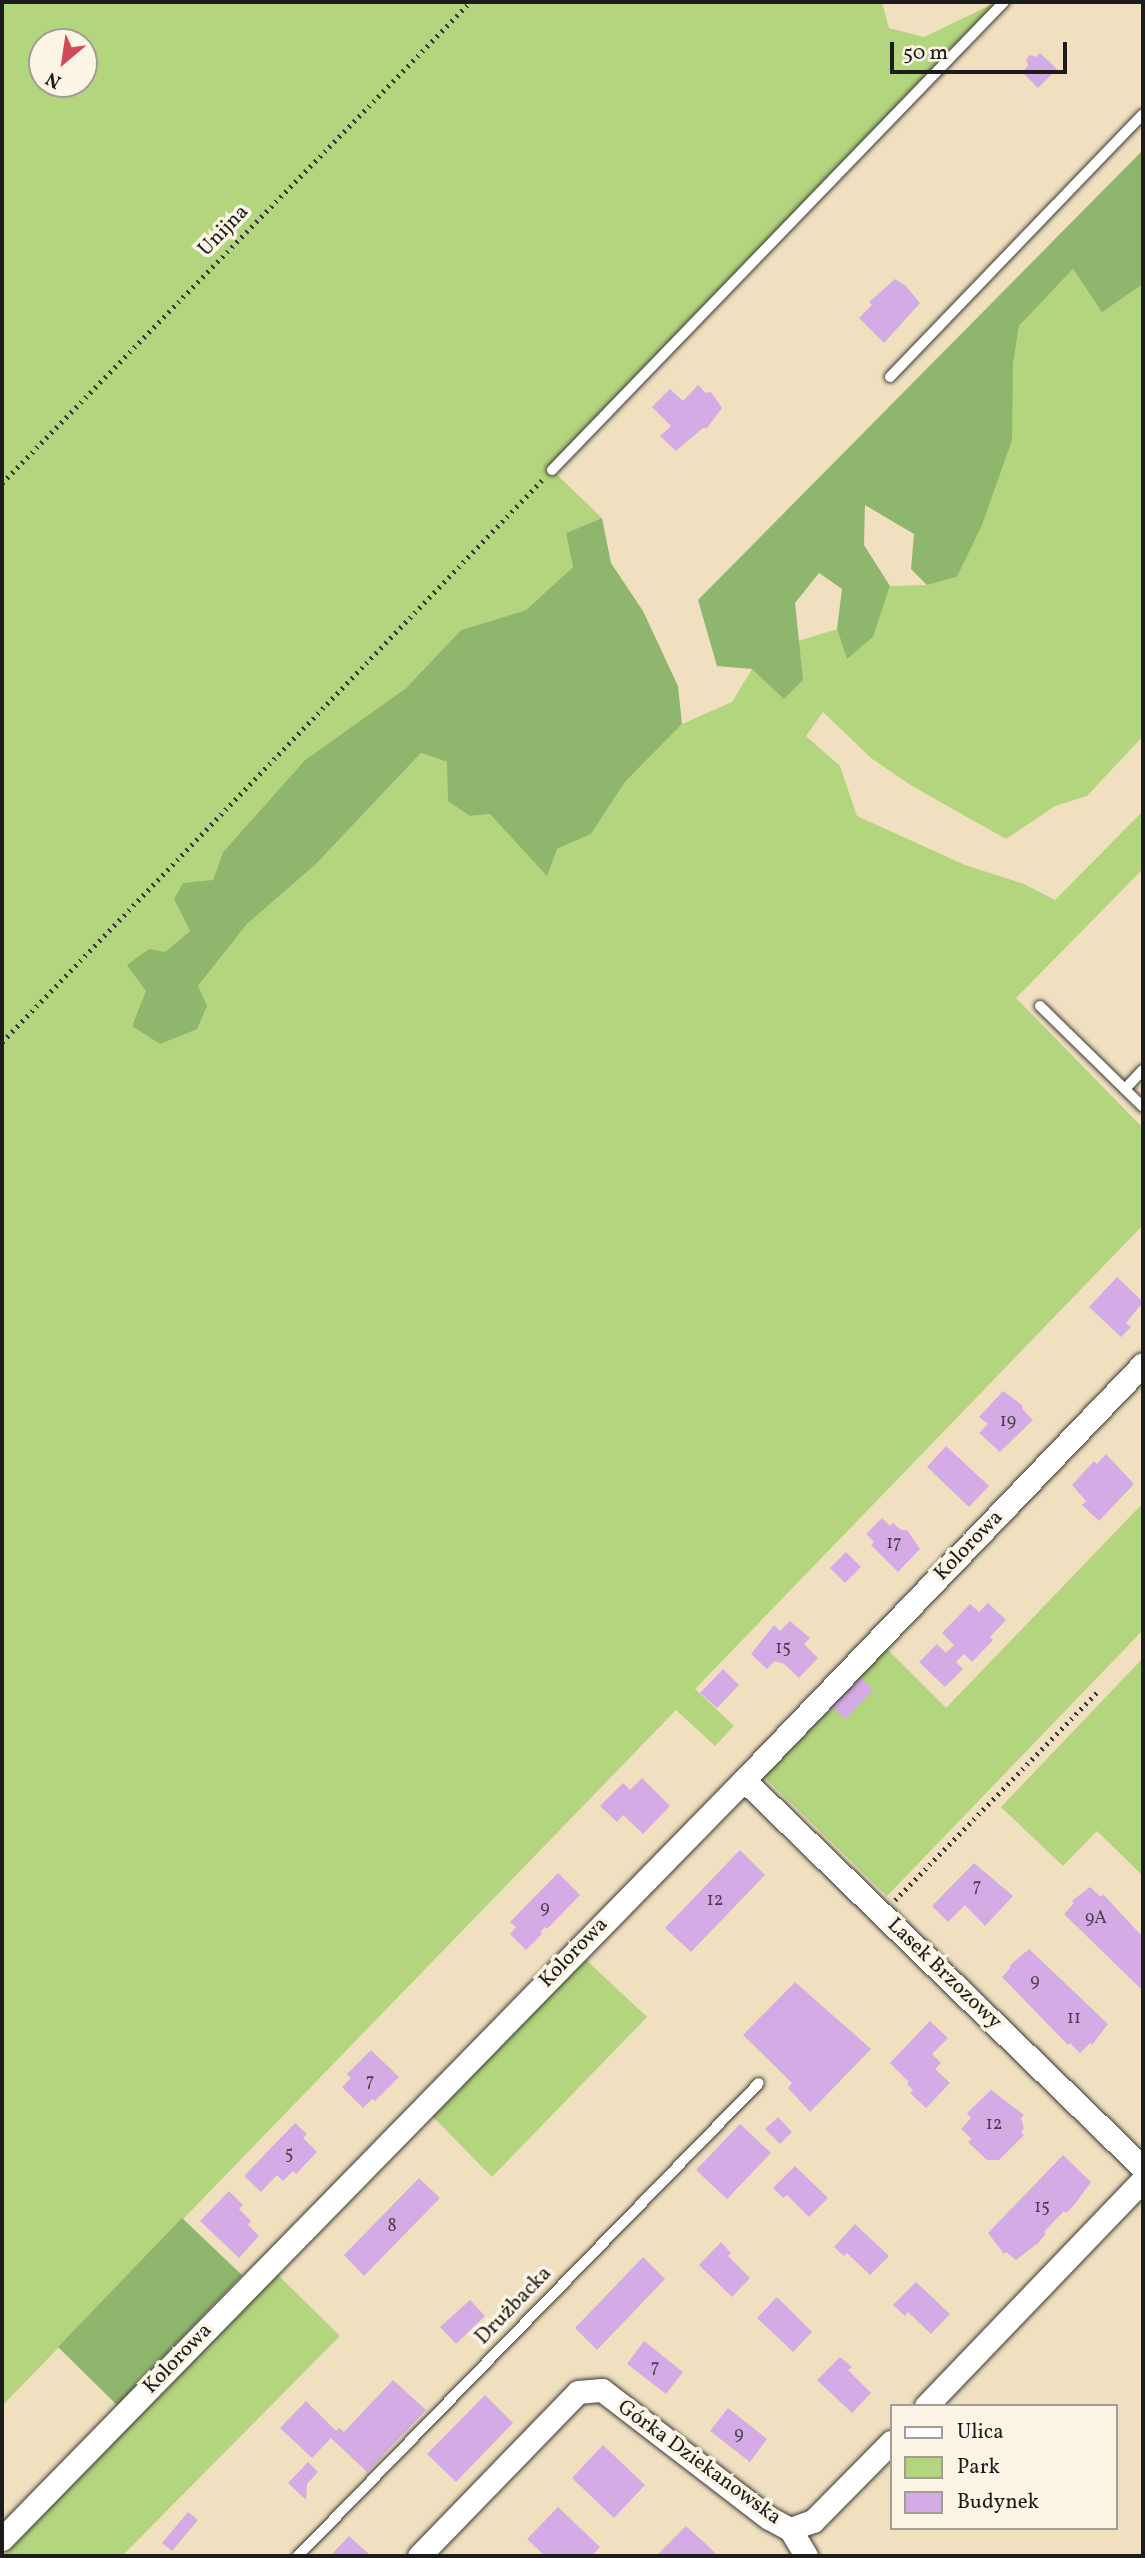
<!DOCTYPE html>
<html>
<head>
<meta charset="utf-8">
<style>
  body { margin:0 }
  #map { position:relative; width:1145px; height:2558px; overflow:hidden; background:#f0e0c0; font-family:Vollkorn,serif }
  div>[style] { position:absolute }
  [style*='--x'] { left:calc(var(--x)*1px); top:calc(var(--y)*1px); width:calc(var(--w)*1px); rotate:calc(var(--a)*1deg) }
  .green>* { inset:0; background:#b3d57e }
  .forest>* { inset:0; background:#8eb66d }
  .building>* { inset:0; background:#d5abe5 }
  .path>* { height:4.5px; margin-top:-2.25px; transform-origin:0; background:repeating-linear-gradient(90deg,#3c3935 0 2px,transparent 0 7px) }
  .roads { filter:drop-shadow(0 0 2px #3c3935) drop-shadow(0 0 2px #3c3935) }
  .lane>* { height:10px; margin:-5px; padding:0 5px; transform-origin:5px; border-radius:5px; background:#fff }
  .street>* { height:23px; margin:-11.5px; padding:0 11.5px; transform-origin:11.5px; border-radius:11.5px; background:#fff }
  span { translate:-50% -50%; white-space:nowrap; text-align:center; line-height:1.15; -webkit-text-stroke:7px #fcf5e5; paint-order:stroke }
  .number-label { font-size:18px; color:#4a404e }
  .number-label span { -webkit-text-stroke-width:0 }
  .street-label { font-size:21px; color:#1c1c1c }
  .frame { position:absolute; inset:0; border:4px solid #1c1c1c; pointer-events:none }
  .legend { position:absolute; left:890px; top:2404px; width:228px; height:126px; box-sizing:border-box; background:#fcf5e5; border:2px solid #a29e95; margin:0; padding:9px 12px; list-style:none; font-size:21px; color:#1c1c1c }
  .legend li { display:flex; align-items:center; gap:14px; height:35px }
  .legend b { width:35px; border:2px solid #a29e95 }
  .north { position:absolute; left:28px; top:28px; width:70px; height:70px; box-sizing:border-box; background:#fcf5e5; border:2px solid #a29e95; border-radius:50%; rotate:209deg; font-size:19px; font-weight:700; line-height:28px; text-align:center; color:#1c1c1c }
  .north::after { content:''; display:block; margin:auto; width:24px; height:32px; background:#d1495b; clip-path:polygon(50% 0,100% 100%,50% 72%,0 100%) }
  .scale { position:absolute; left:890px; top:42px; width:177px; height:32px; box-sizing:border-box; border:4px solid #1c1c1c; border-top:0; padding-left:9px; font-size:21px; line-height:24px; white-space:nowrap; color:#1c1c1c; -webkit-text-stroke:5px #fcf5e5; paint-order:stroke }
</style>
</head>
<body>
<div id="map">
  <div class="green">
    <div style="clip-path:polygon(evenodd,2px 2px,882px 2px,889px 28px,924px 37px,997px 2px,1004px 2px,552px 470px,602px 518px,566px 533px,573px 567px,526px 610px,461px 630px,406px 688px,305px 760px,223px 852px,213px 880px,174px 899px,190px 931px,165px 952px,132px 1026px,198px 986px,247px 924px,315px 865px,421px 753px,447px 762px,470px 816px,489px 814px,557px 849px,591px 834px,625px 782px,682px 724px,732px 702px,752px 669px,803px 680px,798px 641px,837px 629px,847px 658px,873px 637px,890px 586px,927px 585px,957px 577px,992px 497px,1019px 326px,1073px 269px,1102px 311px,1143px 284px,1143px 736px,1087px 796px,1055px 806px,1006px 839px,912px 786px,871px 758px,823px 712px,806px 736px,840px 766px,857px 816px,965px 865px,1024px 884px,1055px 900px,1143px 811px,1143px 869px,1016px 998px,1143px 1128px,1143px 1225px,695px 1689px,734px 1726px,715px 1746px,676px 1710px,2px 2406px,2px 2px,42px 42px,84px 42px,84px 84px,42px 84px,42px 42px)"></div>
    <div style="clip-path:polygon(1143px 1503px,1143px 1630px,887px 1896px,760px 1773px,885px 1647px,946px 1708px)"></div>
    <div style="clip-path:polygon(1143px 1658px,1143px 1876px,1097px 1831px,1063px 1866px,1001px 1807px)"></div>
    <div style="clip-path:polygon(583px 1957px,647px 2017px,492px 2177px,432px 2116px)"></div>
    <div style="clip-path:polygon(274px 2271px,340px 2336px,122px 2556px,3px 2556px)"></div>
  </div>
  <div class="forest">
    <div style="clip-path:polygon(1143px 150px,1143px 284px,1102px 312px,1073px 269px,1019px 326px,1013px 364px,1012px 440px,982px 525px,957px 577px,927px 585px,911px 569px,914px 534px,865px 505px,864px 545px,890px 586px,873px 637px,847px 659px,837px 629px,842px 589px,819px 573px,795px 603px,803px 680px,784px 699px,752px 669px,717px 666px,698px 600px)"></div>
    <div style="clip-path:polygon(602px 518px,611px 563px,643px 611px,678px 686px,682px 724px,625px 782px,591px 834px,557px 849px,547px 876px,490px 814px,470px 816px,448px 801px,447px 762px,421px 753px,315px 865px,247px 924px,198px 986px,207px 1006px,197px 1029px,160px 1044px,132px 1026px,146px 991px,127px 965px,149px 949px,165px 952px,190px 931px,174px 899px,183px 883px,213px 880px,223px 852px,305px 760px,406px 688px,461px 630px,526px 610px,573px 567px,566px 533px)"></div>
    <div style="clip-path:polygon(182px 2218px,242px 2275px,117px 2405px,58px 2347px)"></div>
  </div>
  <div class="building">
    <div style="clip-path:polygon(1040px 53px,1057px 69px,1038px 88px,1022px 72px,1028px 66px,1026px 60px,1030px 55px,1036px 57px)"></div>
    <div style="clip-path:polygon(895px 279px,906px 286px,920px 303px,884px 343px,859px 318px,872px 305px,869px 302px)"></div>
    <div style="clip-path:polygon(698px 385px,706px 393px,711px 392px,722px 408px,707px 428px,703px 428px,676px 451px,660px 436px,671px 426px,652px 407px,670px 389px,683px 401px)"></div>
    <div style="clip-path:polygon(1117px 1277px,1143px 1302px,1126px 1323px,1131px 1327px,1121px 1337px,1089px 1307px)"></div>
    <div style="clip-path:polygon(1003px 1391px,1022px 1405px,1023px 1410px,1033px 1420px,1000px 1452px,979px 1433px,988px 1424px,979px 1417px)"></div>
    <div style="clip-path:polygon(946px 1446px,989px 1486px,969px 1507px,927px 1467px)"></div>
    <div style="clip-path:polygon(1106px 1454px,1134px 1484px,1099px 1521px,1082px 1505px,1086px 1501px,1072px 1485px,1094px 1461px,1097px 1464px)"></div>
    <div style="clip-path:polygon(882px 1518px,890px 1526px,893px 1523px,901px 1530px,907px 1530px,920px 1549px,898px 1572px,871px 1545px,874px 1542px,866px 1534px)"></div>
    <div style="clip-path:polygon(846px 1552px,861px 1567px,845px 1583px,830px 1568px)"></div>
    <div style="clip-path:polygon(988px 1603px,1006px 1620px,990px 1637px,993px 1640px,972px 1662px,964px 1654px,956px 1662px,963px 1669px,945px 1687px,919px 1662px,937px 1644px,946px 1653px,954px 1645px,942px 1633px,970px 1604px,979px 1612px)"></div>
    <div style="clip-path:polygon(790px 1621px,810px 1638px,804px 1644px,818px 1658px,799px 1678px,784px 1664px,775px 1661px,767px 1669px,751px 1654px,774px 1625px,780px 1631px)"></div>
    <div style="clip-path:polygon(723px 1669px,739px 1685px,717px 1708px,700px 1693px)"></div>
    <div style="clip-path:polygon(860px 1677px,873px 1690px,845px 1719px,832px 1706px)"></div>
    <div style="clip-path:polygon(642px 1778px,670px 1806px,643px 1834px,623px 1815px,617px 1822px,600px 1806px,623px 1783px,630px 1790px)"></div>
    <div style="clip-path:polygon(740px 1850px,765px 1875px,691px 1952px,665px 1928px)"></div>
    <div style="clip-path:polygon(974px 1863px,1013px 1896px,985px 1926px,965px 1905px,948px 1922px,932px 1906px)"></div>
    <div style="clip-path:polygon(558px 1873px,580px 1895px,547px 1929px,545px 1927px,540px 1932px,542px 1934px,526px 1950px,510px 1934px,516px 1927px,510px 1922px)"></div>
    <div style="clip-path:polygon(1090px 1887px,1101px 1897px,1103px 1894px,1140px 1934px,1143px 1930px,1141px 1989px,1064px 1914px,1074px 1903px,1072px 1901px)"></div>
    <div style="clip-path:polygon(1029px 1949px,1108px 2024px,1092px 2045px,1090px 2043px,1080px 2053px,1070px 2043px,1068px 2045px,1002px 1977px,1011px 1967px,1009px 1966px)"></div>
    <div style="clip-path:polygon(795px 1982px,871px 2049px,810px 2112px,788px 2088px,792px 2083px,743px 2035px)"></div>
    <div style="clip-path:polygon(930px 2021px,948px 2038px,932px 2054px,941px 2063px,935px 2069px,950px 2083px,926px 2108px,910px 2093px,913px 2090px,907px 2084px,909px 2082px,890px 2063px)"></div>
    <div style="clip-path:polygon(371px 2050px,399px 2077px,375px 2101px,372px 2099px,363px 2108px,342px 2087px,351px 2078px,347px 2074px)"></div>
    <div style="clip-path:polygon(991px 2090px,1024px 2115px,1021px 2118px,1024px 2128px,1021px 2132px,1024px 2135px,999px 2160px,987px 2160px,968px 2142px,972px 2139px,961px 2129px,971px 2118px,967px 2113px)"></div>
    <div style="clip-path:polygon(778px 2117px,792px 2132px,780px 2144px,765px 2129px)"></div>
    <div style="clip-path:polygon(295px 2123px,307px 2134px,303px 2138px,317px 2152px,296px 2174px,293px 2171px,283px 2181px,277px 2175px,261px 2192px,244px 2176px)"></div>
    <div style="clip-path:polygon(740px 2124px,771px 2153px,727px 2199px,696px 2170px)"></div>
    <div style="clip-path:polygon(1063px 2155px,1091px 2182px,1075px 2204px,1066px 2213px,1064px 2211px,1044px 2232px,1046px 2234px,1038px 2243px,1016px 2260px,1006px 2252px,1004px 2254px,988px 2233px)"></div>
    <div style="clip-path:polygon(795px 2166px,828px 2198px,809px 2217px,787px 2195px,783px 2198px,773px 2188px)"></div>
    <div style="clip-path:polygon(419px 2178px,440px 2198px,364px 2276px,344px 2255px)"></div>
    <div style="clip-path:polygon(229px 2191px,243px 2205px,239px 2209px,251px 2221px,248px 2225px,259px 2236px,239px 2258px,200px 2221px)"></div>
    <div style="clip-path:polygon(855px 2224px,889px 2256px,870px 2275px,847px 2253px,844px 2256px,834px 2247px)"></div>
    <div style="clip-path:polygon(721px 2242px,731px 2253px,728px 2256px,750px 2278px,732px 2297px,699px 2265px)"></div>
    <div style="clip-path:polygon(643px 2257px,665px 2279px,597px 2350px,575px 2328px)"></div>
    <div style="clip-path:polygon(916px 2282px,950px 2314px,931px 2334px,908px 2312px,905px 2316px,893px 2305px)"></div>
    <div style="clip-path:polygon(777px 2297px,812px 2332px,793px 2352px,757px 2318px)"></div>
    <div style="clip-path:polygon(470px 2300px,485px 2316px,456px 2344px,440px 2327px)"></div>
    <div style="clip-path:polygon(644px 2341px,683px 2372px,666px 2394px,627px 2364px)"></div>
    <div style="clip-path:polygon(840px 2357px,852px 2367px,848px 2370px,871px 2393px,852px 2413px,817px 2380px)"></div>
    <div style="clip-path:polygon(393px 2380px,426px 2410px,367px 2472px,331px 2438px,312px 2458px,280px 2428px,306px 2401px,336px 2431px,339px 2428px,344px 2432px)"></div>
    <div style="clip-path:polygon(485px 2395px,513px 2423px,456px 2482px,427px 2454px)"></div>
    <div style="clip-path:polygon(728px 2408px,767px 2439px,750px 2462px,710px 2431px)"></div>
    <div style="clip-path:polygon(603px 2445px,645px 2485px,614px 2518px,572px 2478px)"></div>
    <div style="clip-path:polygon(308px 2462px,318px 2472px,307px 2484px,306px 2500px,288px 2483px)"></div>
    <div style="clip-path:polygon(558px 2507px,600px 2547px,592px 2556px,544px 2555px,527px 2539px)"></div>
    <div style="clip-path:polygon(188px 2512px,198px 2520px,172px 2551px,162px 2543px)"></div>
    <div style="clip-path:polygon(686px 2526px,708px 2546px,718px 2556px,656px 2556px)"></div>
    <div style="clip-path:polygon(349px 2536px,371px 2556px,330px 2556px)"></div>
  </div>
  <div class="path">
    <div style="--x:2;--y:483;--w:671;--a:-45.78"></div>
    <div style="--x:2;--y:1042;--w:779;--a:-46.14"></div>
    <div style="--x:895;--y:1900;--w:290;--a:-45.8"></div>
  </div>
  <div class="roads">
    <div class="lane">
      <div style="--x:890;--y:377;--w:365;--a:-46.1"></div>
      <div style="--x:552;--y:470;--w:651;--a:-46"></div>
      <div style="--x:1040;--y:1006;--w:144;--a:44.4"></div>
      <div style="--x:1125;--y:1089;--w:26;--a:-47"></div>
      <div style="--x:298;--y:2556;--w:660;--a:-45.74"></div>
    </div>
    <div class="street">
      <div style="--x:744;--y:1780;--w:557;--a:44.2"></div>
      <div style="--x:926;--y:2406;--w:313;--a:-46.2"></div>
      <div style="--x:790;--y:2529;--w:31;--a:59"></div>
      <div style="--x:2;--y:2539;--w:1061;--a:-45.65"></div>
      <div style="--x:744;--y:1780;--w:576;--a:-46.19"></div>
      <div style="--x:419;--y:2556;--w:228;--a:-45.9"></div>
      <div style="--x:578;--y:2392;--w:24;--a:-5"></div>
      <div style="--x:602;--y:2390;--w:210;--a:37.5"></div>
      <div style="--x:769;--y:2518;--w:24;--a:28"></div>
      <div style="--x:790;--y:2529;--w:24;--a:-19"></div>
      <div style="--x:813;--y:2521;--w:111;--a:-45.4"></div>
    </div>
  </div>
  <div class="number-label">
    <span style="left:1008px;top:1422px">19</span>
    <span style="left:894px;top:1544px">17</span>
    <span style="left:783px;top:1649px">15</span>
    <span style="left:977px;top:1887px">7</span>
    <span style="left:715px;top:1901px">12</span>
    <span style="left:545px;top:1909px">9</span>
    <span style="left:1096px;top:1919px">9A</span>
    <span style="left:1035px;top:1982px">9</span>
    <span style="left:1074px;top:2019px">11</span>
    <span style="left:370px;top:2082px">7</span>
    <span style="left:994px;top:2125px">12</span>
    <span style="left:289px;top:2155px">5</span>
    <span style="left:1042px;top:2208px">15</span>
    <span style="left:392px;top:2227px">8</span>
    <span style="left:655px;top:2368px">7</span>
    <span style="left:739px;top:2435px">9</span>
  </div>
  <div class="street-label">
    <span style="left:224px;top:231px;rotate:-46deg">Unijna</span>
    <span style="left:969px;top:1546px;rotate:-46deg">Kolorowa</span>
    <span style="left:574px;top:1953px;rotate:-46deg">Kolorowa</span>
    <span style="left:944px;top:1974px;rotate:44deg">Lasek Brzozowy</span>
    <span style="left:514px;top:2306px;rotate:-46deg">Drużbacka</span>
    <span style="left:178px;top:2359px;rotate:-46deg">Kolorowa</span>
    <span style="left:699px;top:2463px;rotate:36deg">Górka Dziekanowska</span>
  </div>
  <div class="frame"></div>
  <ul class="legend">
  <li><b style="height:9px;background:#fff"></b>Ulica</li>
  <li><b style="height:19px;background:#b3d57e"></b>Park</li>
  <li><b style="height:19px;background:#d5abe5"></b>Budynek</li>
  </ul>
  <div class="north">N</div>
  <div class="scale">50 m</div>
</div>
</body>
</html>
